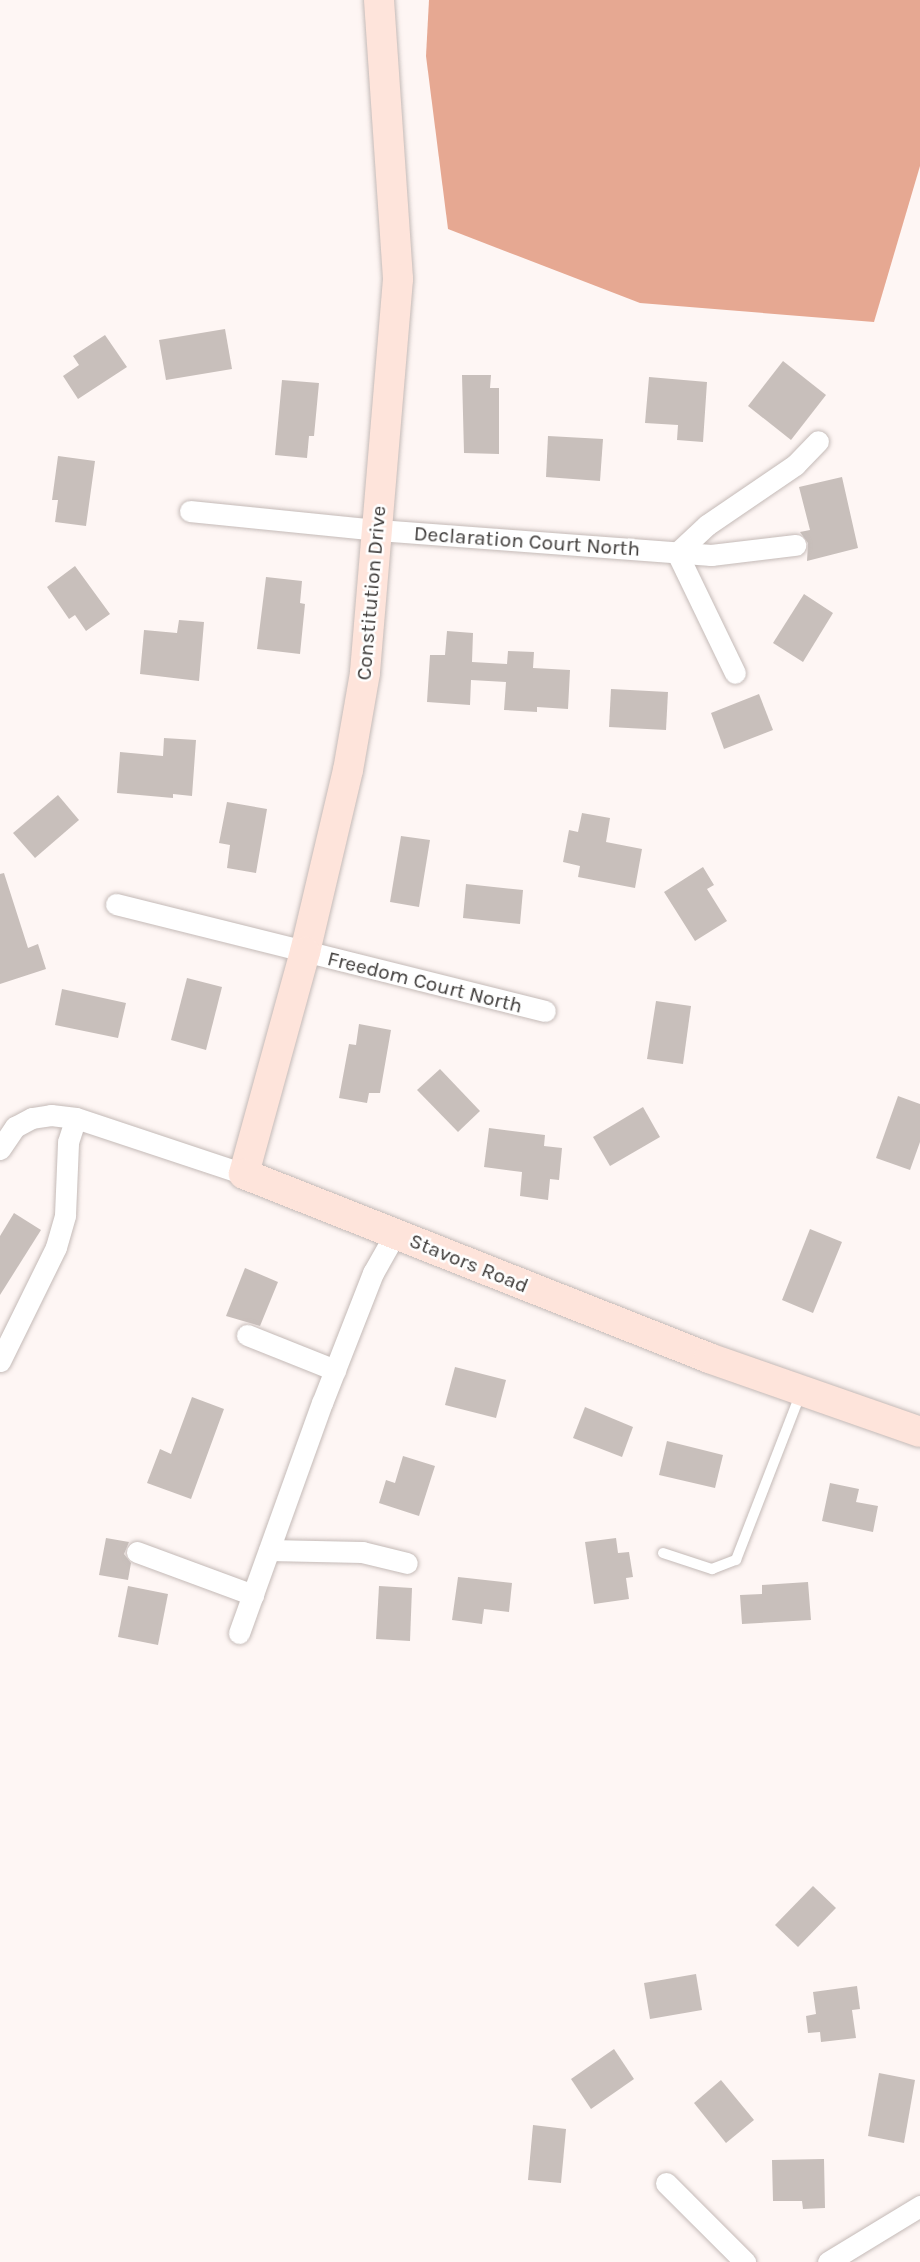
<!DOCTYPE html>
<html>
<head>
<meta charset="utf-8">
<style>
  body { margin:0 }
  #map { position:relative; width:920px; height:2262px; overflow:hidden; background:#fef6f4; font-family:Karla,sans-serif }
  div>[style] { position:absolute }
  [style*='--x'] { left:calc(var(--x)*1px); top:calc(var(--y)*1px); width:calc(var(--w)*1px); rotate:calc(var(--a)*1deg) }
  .forest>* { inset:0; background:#e6a892 }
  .building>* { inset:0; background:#c8bfbb }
  .roads { filter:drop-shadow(0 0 2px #c4bab7) drop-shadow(0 0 2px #c4bab7) }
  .lane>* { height:10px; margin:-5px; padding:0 5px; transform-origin:5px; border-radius:5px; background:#fff }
  .street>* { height:21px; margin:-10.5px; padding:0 10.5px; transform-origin:10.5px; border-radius:10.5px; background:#fff }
  .secondary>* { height:30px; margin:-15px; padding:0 15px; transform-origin:15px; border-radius:15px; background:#fee4db }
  span { translate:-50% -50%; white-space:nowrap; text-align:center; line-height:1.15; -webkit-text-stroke:5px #fff; paint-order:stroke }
  .street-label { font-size:21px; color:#3d3a38 }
</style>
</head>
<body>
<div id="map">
  <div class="forest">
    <div style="clip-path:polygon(429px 0,920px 0,920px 166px,874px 322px,640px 303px,448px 229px,426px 56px)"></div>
  </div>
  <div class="building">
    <div style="clip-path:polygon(225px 329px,232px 369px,166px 380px,159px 340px)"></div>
    <div style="clip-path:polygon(105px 335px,127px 367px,78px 399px,63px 376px,79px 365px,73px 356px)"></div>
    <div style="clip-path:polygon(783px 361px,826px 395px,791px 440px,748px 406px)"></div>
    <div style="clip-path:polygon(462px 375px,491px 375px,490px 388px,499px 388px,499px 454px,464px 453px)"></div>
    <div style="clip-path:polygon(649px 377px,707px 382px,703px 442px,677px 440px,678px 425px,645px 423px)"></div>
    <div style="clip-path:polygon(282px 380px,319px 383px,314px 436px,309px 436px,307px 458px,275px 455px)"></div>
    <div style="clip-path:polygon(548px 436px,603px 439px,600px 481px,546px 477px)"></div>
    <div style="clip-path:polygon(58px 456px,95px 461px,86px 526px,55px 522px,58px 500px,52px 500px)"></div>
    <div style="clip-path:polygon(842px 477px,858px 548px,807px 561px,808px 543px,800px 532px,810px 530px,799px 487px)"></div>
    <div style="clip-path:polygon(75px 566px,110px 614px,86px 631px,75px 615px,69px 619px,47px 587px)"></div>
    <div style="clip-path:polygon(266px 577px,302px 581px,300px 603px,305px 604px,300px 654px,257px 649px)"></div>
    <div style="clip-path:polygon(804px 594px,833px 613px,803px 662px,773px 643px)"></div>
    <div style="clip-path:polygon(179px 620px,204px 622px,199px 681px,140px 674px,144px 630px,177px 633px)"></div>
    <div style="clip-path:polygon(447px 631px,473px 633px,472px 662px,507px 664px,508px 651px,534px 652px,533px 668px,570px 670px,568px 709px,537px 707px,537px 712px,504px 710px,506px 682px,471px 680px,470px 705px,427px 702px,430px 655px,445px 655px)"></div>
    <div style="clip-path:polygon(611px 689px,668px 692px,666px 730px,609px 727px)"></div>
    <div style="clip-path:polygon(759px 694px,773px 730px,724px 749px,711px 713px)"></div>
    <div style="clip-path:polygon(164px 738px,196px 740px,192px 796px,173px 794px,173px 798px,117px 793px,120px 752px,163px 756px)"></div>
    <div style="clip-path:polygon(58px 795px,79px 820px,35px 858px,13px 833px)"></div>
    <div style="clip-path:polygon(227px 802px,267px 809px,256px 873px,227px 868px,230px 845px,219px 843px)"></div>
    <div style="clip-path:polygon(582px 813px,610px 818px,606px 842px,642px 849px,635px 888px,578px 877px,580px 866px,563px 862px,569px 830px,578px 832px)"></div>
    <div style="clip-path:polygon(401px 836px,430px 840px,419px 907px,390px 902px)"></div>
    <div style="clip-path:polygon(703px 867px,714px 885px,707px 889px,727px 921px,695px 941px,664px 892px)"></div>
    <div style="clip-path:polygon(4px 873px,28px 948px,38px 944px,46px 969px,0 984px,0 874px)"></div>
    <div style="clip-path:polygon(466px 884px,523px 890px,520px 924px,463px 918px)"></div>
    <div style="clip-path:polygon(187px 978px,222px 987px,206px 1050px,171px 1040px)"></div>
    <div style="clip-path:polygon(62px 989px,126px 1003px,118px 1038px,55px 1025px)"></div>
    <div style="clip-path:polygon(656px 1001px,691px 1006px,683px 1064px,647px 1059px)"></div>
    <div style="clip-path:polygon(359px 1024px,391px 1030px,380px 1093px,369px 1093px,367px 1103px,339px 1098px,349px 1044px,356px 1045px)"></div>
    <div style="clip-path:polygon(440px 1069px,480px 1111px,458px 1132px,417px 1090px)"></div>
    <div style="clip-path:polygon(898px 1096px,920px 1104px,920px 1142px,910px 1170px,876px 1158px)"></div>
    <div style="clip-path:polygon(643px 1107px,660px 1137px,610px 1166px,593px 1137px)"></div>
    <div style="clip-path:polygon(489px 1128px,545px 1135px,544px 1146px,562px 1148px,559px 1180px,550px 1179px,548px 1200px,520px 1196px,522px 1172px,484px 1167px)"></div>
    <div style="clip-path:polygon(14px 1213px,41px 1230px,0 1295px,0 1236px)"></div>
    <div style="clip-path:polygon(810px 1229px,842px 1242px,813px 1313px,782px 1300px)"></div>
    <div style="clip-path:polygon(245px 1268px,278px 1282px,260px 1326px,226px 1316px)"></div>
    <div style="clip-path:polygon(455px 1367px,506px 1380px,496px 1418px,445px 1405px)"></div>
    <div style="clip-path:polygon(192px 1397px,224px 1409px,191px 1499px,147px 1483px,160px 1449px,171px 1454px)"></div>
    <div style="clip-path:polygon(585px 1407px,633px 1427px,622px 1457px,573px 1438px)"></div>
    <div style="clip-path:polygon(667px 1441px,723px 1455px,715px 1488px,659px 1475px)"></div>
    <div style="clip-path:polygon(403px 1456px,435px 1466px,419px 1516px,379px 1503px,386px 1480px,395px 1483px)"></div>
    <div style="clip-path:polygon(830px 1483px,859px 1489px,856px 1502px,878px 1506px,873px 1532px,822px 1521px)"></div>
    <div style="clip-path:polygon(106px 1538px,129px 1542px,124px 1554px,131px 1563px,128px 1580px,99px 1575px)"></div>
    <div style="clip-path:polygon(616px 1538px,618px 1553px,629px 1552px,633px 1577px,626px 1578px,629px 1599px,594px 1604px,585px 1542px)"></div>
    <div style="clip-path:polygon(458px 1577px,512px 1583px,509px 1612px,484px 1609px,482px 1624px,452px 1620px)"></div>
    <div style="clip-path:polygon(808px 1582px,811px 1620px,742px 1624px,740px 1595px,762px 1594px,762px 1585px)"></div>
    <div style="clip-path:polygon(128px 1586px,168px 1594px,158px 1645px,118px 1637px)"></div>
    <div style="clip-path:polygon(379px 1586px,412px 1588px,410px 1641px,376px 1639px)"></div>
    <div style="clip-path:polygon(813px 1886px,836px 1908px,798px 1947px,775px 1925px)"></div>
    <div style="clip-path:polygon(696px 1974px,702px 2010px,650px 2019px,644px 1983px)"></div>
    <div style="clip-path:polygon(857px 1986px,860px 2009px,852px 2010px,856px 2038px,821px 2042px,820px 2032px,808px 2033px,806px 2016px,816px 2014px,813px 1992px)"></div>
    <div style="clip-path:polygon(614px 2049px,634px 2079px,591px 2109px,571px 2079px)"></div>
    <div style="clip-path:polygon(879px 2073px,915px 2080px,904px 2143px,868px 2136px)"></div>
    <div style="clip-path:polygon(721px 2080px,754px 2120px,726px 2143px,694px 2103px)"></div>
    <div style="clip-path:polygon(533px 2125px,566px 2129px,561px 2183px,528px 2180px)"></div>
    <div style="clip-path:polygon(824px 2159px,825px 2208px,803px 2209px,802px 2201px,773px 2201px,772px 2160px)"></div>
  </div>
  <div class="roads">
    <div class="lane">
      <div style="--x:663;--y:1553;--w:52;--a:18.1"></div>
      <div style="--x:712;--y:1569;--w:26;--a:-21"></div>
      <div style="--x:736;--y:1560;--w:180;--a:-68.8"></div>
    </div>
    <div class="street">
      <div style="--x:190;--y:511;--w:189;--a:5.8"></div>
      <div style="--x:378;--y:530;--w:334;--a:4.3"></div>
      <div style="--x:711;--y:555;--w:85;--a:-6.8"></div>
      <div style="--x:677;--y:553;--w:41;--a:-43"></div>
      <div style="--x:707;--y:525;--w:107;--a:-34.3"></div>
      <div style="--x:795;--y:465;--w:33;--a:-46"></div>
      <div style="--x:677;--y:553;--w:133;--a:64.2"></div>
      <div style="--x:116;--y:904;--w:442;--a:14"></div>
      <div style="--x:0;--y:1149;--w:27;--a:-56"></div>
      <div style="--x:15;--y:1127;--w:19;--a:-28"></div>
      <div style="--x:32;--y:1118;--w:19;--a:-9"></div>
      <div style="--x:51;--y:1115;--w:25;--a:7"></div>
      <div style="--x:76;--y:1118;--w:177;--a:18.4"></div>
      <div style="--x:247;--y:1335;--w:95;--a:21.7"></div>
      <div style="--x:0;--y:1361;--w:127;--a:-63.8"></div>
      <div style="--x:56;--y:1247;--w:33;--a:-74"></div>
      <div style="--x:65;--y:1215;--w:73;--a:-87.6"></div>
      <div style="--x:68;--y:1142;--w:25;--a:-72"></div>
      <div style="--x:269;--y:1550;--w:93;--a:1.2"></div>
      <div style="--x:362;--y:1552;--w:46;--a:13.7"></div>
      <div style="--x:137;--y:1552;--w:124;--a:20.3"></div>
      <div style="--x:239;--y:1633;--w:245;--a:-70.2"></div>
      <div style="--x:322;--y:1403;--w:140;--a:-68.6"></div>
      <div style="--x:373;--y:1273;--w:45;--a:-60.6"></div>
      <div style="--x:666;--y:2183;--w:112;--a:45"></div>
      <div style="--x:828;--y:2262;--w:108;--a:-31.3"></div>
    </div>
    <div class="secondary">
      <div style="--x:379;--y:0;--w:280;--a:86.1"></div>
      <div style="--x:398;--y:279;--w:395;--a:94.8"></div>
      <div style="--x:365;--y:673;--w:98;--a:99.9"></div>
      <div style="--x:348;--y:770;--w:187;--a:103.3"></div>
      <div style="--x:305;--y:952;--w:230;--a:105.4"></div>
      <div style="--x:244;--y:1174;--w:500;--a:21.59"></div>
      <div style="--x:709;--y:1358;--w:224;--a:19.3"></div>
    </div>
  </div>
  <div class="street-label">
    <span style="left:527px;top:541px;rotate:4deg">Declaration Court North</span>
    <span style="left:371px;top:593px;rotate:-85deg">Constitution Drive</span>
    <span style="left:425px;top:982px;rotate:14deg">Freedom Court North</span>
    <span style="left:469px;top:1263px;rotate:22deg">Stavors Road</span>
  </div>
</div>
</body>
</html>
